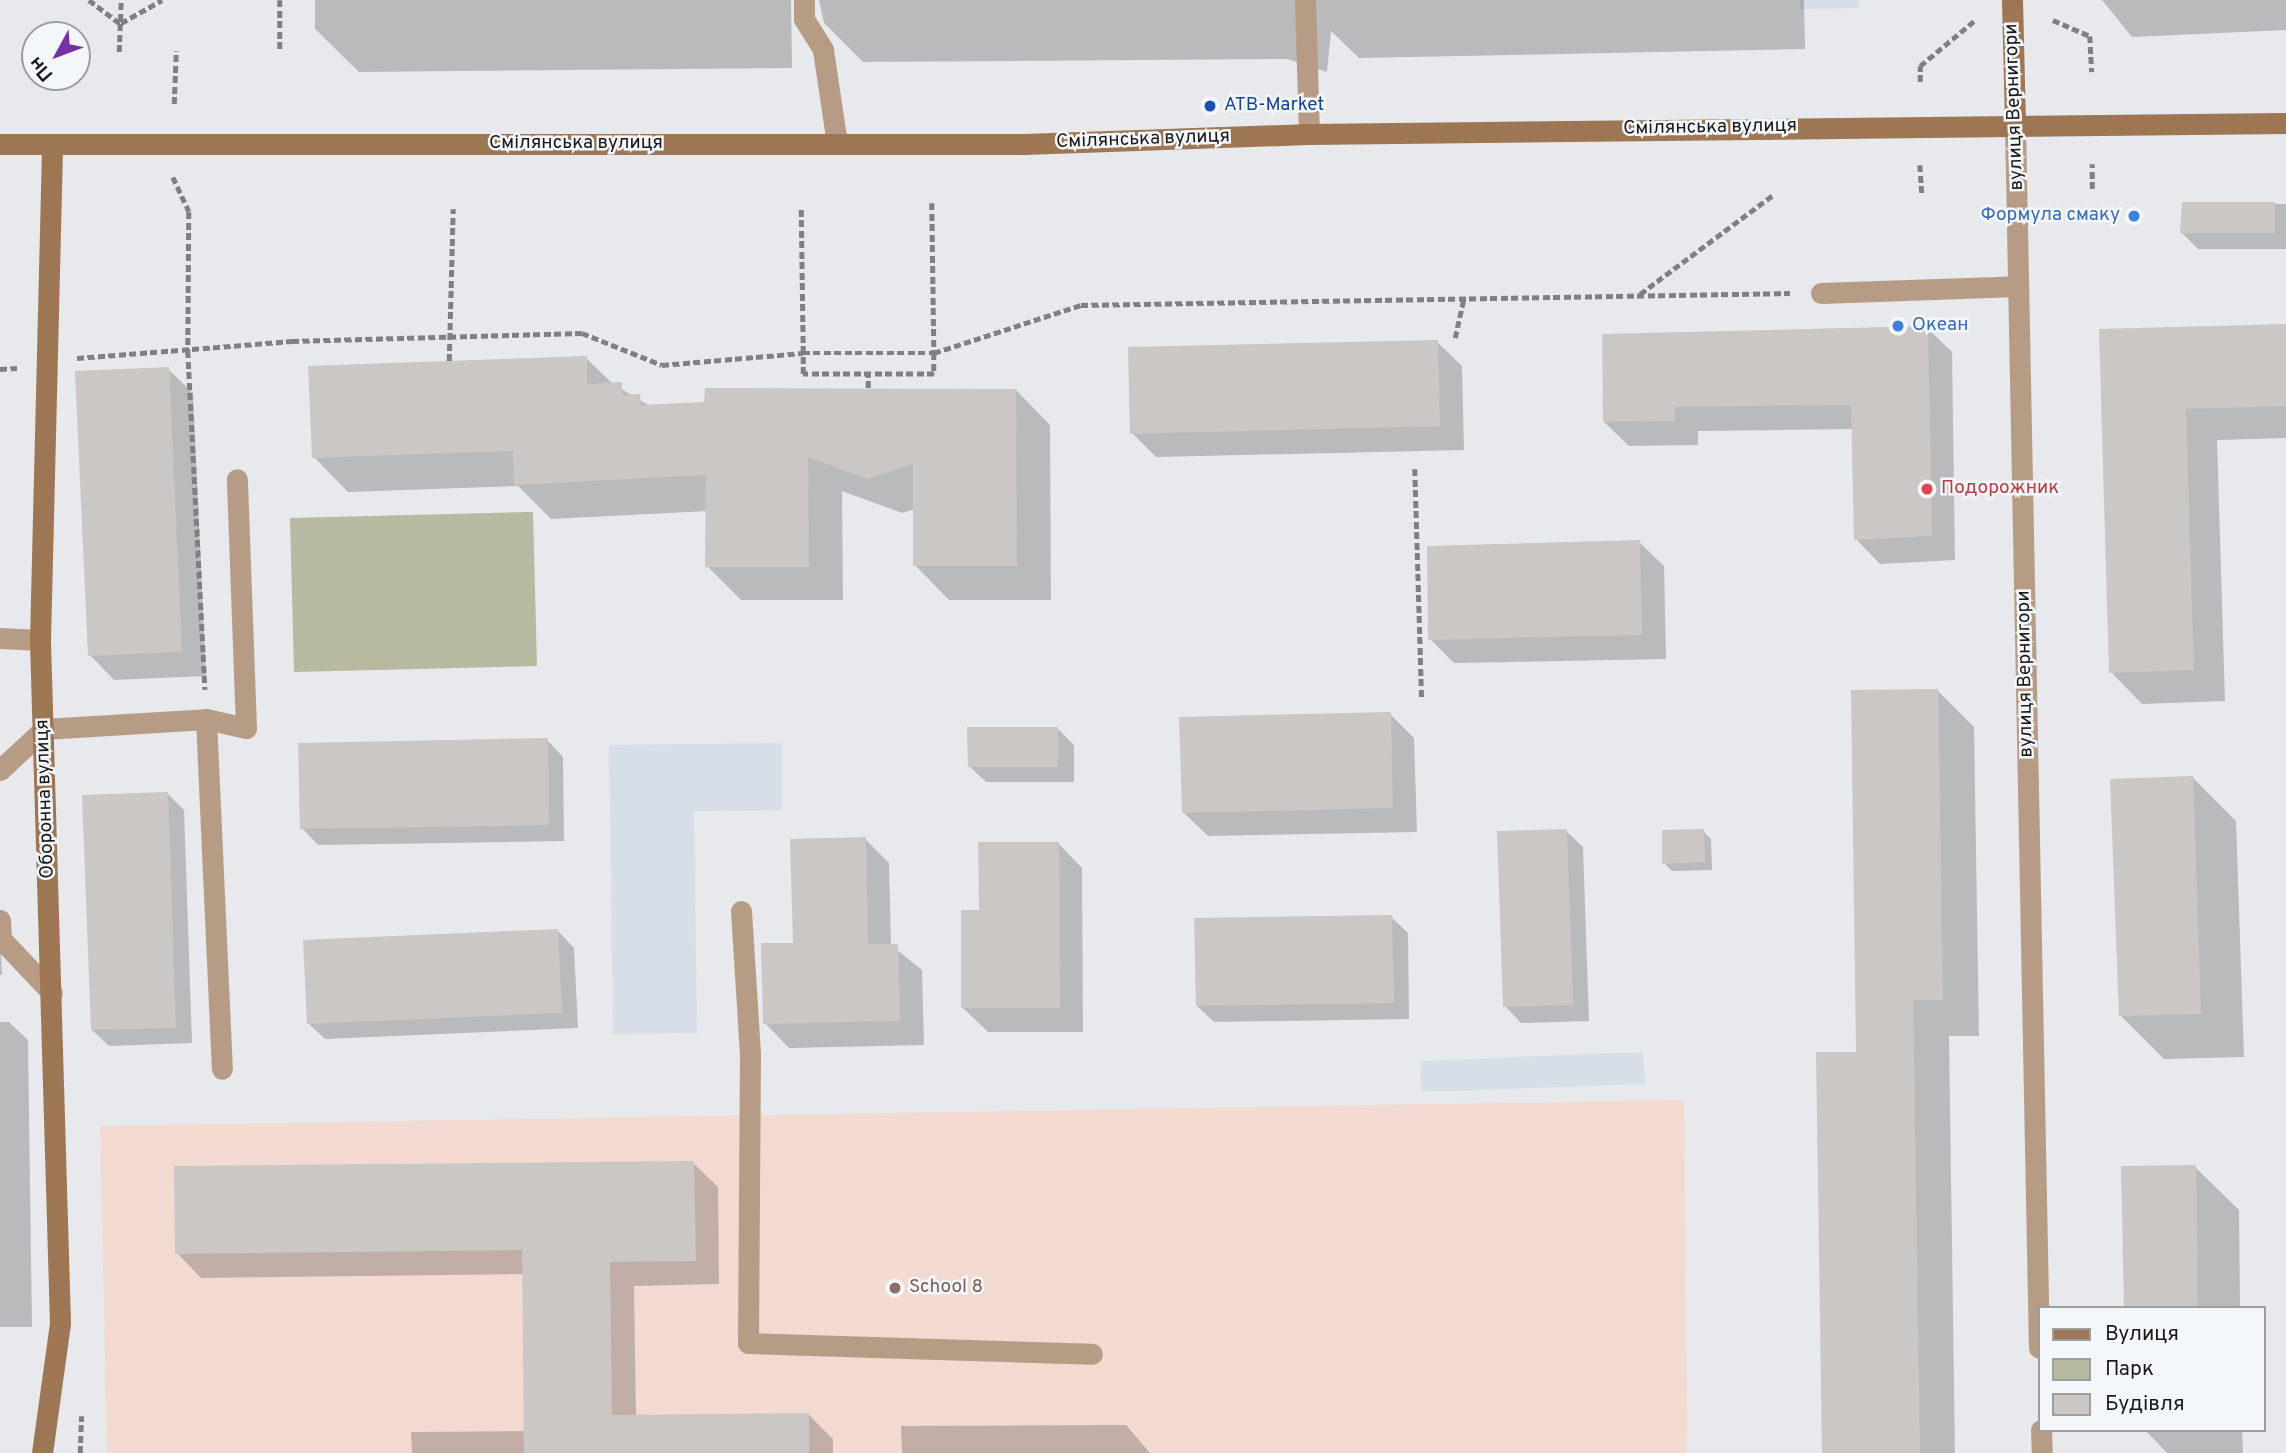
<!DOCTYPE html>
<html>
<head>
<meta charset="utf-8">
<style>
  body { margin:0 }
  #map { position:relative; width:2286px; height:1453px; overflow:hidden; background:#e7e9ec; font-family:Overpass,sans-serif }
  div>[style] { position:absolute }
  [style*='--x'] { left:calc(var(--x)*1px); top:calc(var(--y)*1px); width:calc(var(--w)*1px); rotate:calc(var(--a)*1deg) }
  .built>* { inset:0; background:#d6dee7 }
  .education>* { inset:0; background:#f2dad0 }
  .green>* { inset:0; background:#b7baa0 }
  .shadow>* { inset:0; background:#0003 }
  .building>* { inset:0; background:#cac7c5 }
  .path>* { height:4.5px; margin-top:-2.25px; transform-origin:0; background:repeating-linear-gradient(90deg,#7f8082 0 7px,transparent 0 10.5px) }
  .lane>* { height:21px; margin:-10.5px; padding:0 10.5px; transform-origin:10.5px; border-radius:10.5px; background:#b79c85 }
  .street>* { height:21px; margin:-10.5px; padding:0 10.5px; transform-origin:10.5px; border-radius:10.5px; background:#b79c85 }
  .secondary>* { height:21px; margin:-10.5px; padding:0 10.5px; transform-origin:10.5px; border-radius:10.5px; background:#9d7654 }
  .dots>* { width:19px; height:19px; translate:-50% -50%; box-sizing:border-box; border:4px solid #f4f7f9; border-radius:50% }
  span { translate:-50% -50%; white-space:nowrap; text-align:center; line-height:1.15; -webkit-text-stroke:5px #f4f7f9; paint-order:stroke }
  .transit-label { font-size:19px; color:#164399 }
  .left { translate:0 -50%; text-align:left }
  .street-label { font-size:19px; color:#171818 }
  .shop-label { font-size:19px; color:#366cbe }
  .right { translate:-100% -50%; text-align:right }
  .health-label { font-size:19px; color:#be3a42 }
  .education-label { font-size:19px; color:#785e54 }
  .legend { position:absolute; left:2038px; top:1306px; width:228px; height:126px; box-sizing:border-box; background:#f4f7f9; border:2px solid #9c9e9f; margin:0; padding:9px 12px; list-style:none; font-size:21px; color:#171818 }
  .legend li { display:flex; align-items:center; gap:14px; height:35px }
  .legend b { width:35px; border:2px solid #9c9e9f }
  .north { position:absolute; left:21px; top:21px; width:70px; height:70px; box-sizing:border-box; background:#f4f7f9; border:2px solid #9c9e9f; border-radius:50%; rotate:229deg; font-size:19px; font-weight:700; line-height:28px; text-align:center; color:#171818 }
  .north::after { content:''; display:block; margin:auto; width:24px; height:32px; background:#7731a5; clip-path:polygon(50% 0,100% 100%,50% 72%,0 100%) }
</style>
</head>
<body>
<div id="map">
  <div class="built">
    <div style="clip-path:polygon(1800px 0,1859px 0,1859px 8px,1800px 9px)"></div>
    <div style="clip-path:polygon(782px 743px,782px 810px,694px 811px,697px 1033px,613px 1034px,609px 745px)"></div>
    <div style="clip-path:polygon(1643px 1052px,1645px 1084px,1421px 1092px,1420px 1061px)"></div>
  </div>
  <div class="education">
    <div style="clip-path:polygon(1684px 1100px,1687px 1453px,107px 1453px,100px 1126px)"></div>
  </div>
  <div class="green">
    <div style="clip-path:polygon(533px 512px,537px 666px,294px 672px,290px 518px)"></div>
  </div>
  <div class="shadow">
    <div style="clip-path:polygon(315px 0,791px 0,792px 68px,359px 72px,315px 29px)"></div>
    <div style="clip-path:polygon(819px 0,1804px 0,1805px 49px,1359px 58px,1331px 31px,1327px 72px,1287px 59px,863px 62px,824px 23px)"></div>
    <div style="clip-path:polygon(2102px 0,2286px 0,2286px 30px,2132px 37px)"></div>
    <div style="clip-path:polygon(2184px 203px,2286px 204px,2286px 249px,2198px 249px,2182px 233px)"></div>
    <div style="clip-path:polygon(2286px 326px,2286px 438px,2217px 440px,2225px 701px,2142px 704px,2111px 672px,2101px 331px)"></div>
    <div style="clip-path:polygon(1927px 328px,1952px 352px,1955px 560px,1880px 564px,1856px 539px,1853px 429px,1698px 431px,1698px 445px,1629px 446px,1604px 422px)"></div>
    <div style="clip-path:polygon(1437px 342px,1462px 366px,1464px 450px,1156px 457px,1132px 433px)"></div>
    <div style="clip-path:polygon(586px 358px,613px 384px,650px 406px,1016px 390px,1050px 425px,1051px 600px,949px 600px,915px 565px,915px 509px,902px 513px,842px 491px,843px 600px,741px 600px,707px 566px,708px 511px,551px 519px,518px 486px,348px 492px,314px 457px)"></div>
    <div style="clip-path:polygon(168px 369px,193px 393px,206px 676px,114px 680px,90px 655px)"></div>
    <div style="clip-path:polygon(1639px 542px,1664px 566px,1666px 659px,1454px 663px,1430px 639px)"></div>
    <div style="clip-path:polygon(1938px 691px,1974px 727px,1979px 1036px,1949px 1036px,1955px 1453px,1824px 1453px,1858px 1054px)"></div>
    <div style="clip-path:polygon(1390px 714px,1414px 738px,1417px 832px,1208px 836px,1183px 812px)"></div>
    <div style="clip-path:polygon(1058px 729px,1074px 745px,1074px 782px,986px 782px,969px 766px)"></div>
    <div style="clip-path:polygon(547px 740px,563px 757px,564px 841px,318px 845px,302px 828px)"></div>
    <div style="clip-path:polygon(2192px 777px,2236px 821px,2244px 1057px,2164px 1059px,2121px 1016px)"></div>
    <div style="clip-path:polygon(168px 794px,184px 810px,192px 1043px,109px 1046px,92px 1030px)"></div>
    <div style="clip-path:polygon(1566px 831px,1583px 847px,1589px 1021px,1521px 1023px,1505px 1006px)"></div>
    <div style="clip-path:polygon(1703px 831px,1711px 839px,1712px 870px,1672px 871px,1664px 863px)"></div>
    <div style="clip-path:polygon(865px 839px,889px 863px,891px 945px,922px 970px,924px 1045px,789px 1048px,765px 1023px,794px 944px)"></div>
    <div style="clip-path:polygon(1058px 843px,1082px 868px,1083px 1032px,988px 1032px,963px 1008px,980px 912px)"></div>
    <div style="clip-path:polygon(1391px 917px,1408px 933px,1409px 1019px,1214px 1022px,1197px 1006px)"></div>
    <div style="clip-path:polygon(0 930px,2px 975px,0 975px)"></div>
    <div style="clip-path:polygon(558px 931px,574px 948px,578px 1028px,325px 1039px,308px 1023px)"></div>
    <div style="clip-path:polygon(0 1022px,9px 1022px,28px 1040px,32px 1327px,0 1327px)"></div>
    <div style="clip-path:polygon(693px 1163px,718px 1187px,719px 1284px,634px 1286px,636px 1417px,808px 1414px,833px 1439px,833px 1453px,412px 1453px,411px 1432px,526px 1431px,524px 1274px,201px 1278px,177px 1253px)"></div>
    <div style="clip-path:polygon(2195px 1167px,2239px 1210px,2240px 1308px,2126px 1308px)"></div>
    <div style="clip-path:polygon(1126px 1425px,1150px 1453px,902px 1453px,901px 1426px)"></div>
    <div style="clip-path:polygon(2145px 1430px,2242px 1430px,2243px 1453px,2167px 1453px)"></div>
  </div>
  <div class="building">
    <div style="clip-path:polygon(2182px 202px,2275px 202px,2275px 233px,2180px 233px)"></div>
    <div style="clip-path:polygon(2286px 324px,2286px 406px,2186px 409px,2194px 670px,2109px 673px,2099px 329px)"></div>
    <div style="clip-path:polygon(1928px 326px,1932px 536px,1854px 540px,1851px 405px,1674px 407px,1675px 421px,1603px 422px,1602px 334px)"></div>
    <div style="clip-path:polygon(1438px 340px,1440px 426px,1130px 434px,1128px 347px)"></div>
    <div style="clip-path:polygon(587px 356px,587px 384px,622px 382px,622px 395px,640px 394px,641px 405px,704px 402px,705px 388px,1016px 389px,1017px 566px,913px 566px,913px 464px,867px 479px,808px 457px,809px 567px,705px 567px,706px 475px,514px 485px,513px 451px,312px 458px,308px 366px)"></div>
    <div style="clip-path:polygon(169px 367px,182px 652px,88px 656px,75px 371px)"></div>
    <div style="clip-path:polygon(1640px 540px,1642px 635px,1428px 640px,1427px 546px)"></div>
    <div style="clip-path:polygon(1938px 689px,1943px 1000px,1913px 1000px,1920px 1453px,1822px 1453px,1816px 1052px,1856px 1052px,1851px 690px)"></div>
    <div style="clip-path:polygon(1391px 712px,1393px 808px,1182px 813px,1179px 717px)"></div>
    <div style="clip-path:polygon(967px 727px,1058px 727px,1058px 767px,968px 767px)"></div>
    <div style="clip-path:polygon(548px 738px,549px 825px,300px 829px,298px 743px)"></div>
    <div style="clip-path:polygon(2193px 776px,2201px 1014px,2119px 1016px,2110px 779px)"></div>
    <div style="clip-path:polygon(168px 792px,176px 1028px,91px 1030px,82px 795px)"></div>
    <div style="clip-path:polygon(1567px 829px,1573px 1005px,1503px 1007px,1497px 831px)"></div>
    <div style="clip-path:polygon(1704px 829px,1705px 862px,1662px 864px,1662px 830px)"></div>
    <div style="clip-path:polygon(866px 837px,868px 944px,898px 944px,900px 1021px,763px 1024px,761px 943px,793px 943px,790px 839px)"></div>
    <div style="clip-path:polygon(978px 842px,1059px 842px,1060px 1008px,961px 1008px,961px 910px,979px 910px)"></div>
    <div style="clip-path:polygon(1392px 915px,1394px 1003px,1196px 1006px,1194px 918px)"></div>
    <div style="clip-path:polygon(558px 929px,562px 1013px,307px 1024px,303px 940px)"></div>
    <div style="clip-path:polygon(694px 1161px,696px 1261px,610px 1262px,612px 1415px,809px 1413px,809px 1453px,524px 1453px,522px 1250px,175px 1254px,174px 1166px)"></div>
    <div style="clip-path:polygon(2196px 1165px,2198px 1308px,2124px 1308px,2121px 1166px)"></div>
  </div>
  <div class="path">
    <div style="--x:89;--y:0;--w:39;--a:37"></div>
    <div style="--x:280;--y:0;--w:49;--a:90"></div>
    <div style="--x:2053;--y:20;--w:40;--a:23.4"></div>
    <div style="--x:2090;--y:36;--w:36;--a:87"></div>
    <div style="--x:121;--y:23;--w:47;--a:-29.3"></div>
    <div style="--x:119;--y:52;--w:52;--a:-87.8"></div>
    <div style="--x:1920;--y:82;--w:16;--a:-90"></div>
    <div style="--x:1920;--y:66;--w:70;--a:-39.8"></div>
    <div style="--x:174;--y:104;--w:53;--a:-87.8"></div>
    <div style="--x:1920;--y:165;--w:28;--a:86"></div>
    <div style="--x:173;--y:177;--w:38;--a:65"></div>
    <div style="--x:189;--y:212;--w:139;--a:90.4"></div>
    <div style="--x:188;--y:351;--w:339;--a:87.1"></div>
    <div style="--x:2092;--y:189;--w:25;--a:-90"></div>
    <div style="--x:932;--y:203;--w:150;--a:89.2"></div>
    <div style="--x:934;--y:353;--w:155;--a:-18.1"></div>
    <div style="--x:1081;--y:305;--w:709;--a:-0.97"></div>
    <div style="--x:1640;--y:294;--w:167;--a:-36.7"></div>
    <div style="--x:1455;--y:338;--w:42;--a:-77.6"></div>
    <div style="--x:803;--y:353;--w:131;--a:0"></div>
    <div style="--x:934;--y:353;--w:21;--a:90"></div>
    <div style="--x:934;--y:374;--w:131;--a:180"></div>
    <div style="--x:803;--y:374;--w:21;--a:-90"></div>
    <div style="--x:77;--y:358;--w:216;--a:-4.5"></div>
    <div style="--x:292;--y:341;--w:290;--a:-1.6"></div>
    <div style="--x:582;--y:333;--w:86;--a:21.8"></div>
    <div style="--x:662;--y:365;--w:142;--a:-4.9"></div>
    <div style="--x:803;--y:353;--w:147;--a:-90.8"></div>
    <div style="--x:449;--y:361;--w:152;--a:-88.5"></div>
    <div style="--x:0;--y:369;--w:17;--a:-3"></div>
    <div style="--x:868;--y:388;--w:13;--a:-90"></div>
    <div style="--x:1415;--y:469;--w:230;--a:88.3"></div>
    <div style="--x:80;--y:1453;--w:37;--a:-88"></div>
  </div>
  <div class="lane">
    <div style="--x:804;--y:0;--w:19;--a:90"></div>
    <div style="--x:804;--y:19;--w:36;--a:58"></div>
    <div style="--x:823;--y:50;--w:95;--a:81.5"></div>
    <div style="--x:1305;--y:0;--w:134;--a:88.3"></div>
    <div style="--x:1821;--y:293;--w:197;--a:-2"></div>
    <div style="--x:0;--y:638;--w:40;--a:2.9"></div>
    <div style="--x:206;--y:719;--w:350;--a:87.4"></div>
    <div style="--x:0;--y:770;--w:60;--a:-43"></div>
    <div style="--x:44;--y:729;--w:162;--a:-3.5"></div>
    <div style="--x:206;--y:719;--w:41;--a:12.7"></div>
    <div style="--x:246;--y:728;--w:249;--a:-92.1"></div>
    <div style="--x:741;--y:911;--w:142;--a:86.4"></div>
    <div style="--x:750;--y:1053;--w:290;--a:90.4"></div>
    <div style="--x:748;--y:1343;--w:344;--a:1.8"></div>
    <div style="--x:0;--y:920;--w:19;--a:87"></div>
    <div style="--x:1;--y:939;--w:74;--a:46.6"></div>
  </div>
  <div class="street">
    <div style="--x:2015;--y:124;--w:1224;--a:88.88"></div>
    <div style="--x:2041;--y:1430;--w:23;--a:88"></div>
  </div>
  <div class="secondary">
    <div style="--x:2012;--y:0;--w:124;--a:88.6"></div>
    <div style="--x:0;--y:144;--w:1024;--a:0"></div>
    <div style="--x:1024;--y:144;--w:285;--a:-2"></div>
    <div style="--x:1309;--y:134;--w:977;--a:-0.65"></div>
    <div style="--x:42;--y:1453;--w:131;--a:-82.1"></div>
    <div style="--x:60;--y:1323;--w:683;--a:-91.68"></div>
    <div style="--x:40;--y:640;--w:495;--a:-88.6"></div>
  </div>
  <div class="dots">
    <div style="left:1210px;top:106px;background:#1a4fb4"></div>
    <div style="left:2134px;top:216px;background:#3f7fe0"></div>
    <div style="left:1898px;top:326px;background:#3f7fe0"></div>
    <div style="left:1927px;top:489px;background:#e0444e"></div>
    <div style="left:895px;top:1288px;background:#8d6e63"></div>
  </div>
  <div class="transit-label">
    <span class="left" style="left:1224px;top:106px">ATB-Market</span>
  </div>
  <div class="street-label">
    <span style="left:2015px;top:107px;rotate:-92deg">вулиця Вернигори</span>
    <span style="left:1710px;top:128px;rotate:-1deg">Смілянська вулиця</span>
    <span style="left:1143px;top:140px;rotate:-2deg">Смілянська вулиця</span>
    <span style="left:576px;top:144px">Смілянська вулиця</span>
    <span style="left:2026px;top:674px;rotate:-91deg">вулиця Вернигори</span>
    <span style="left:46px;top:799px;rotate:-92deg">Оборонна вулиця</span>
  </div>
  <div class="shop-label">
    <span class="right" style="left:2120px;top:216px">Формула смаку</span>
    <span class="left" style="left:1912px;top:326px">Океан</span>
  </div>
  <div class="health-label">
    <span class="left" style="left:1941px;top:489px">Подорожник</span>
  </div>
  <div class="education-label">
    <span class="left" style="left:909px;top:1288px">School 8</span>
  </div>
  <ul class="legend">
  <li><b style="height:9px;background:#9d7654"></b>Вулиця</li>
  <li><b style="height:19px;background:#b7baa0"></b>Парк</li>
  <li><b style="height:19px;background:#cac7c5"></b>Будівля</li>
  </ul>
  <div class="north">Пн</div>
</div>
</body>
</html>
